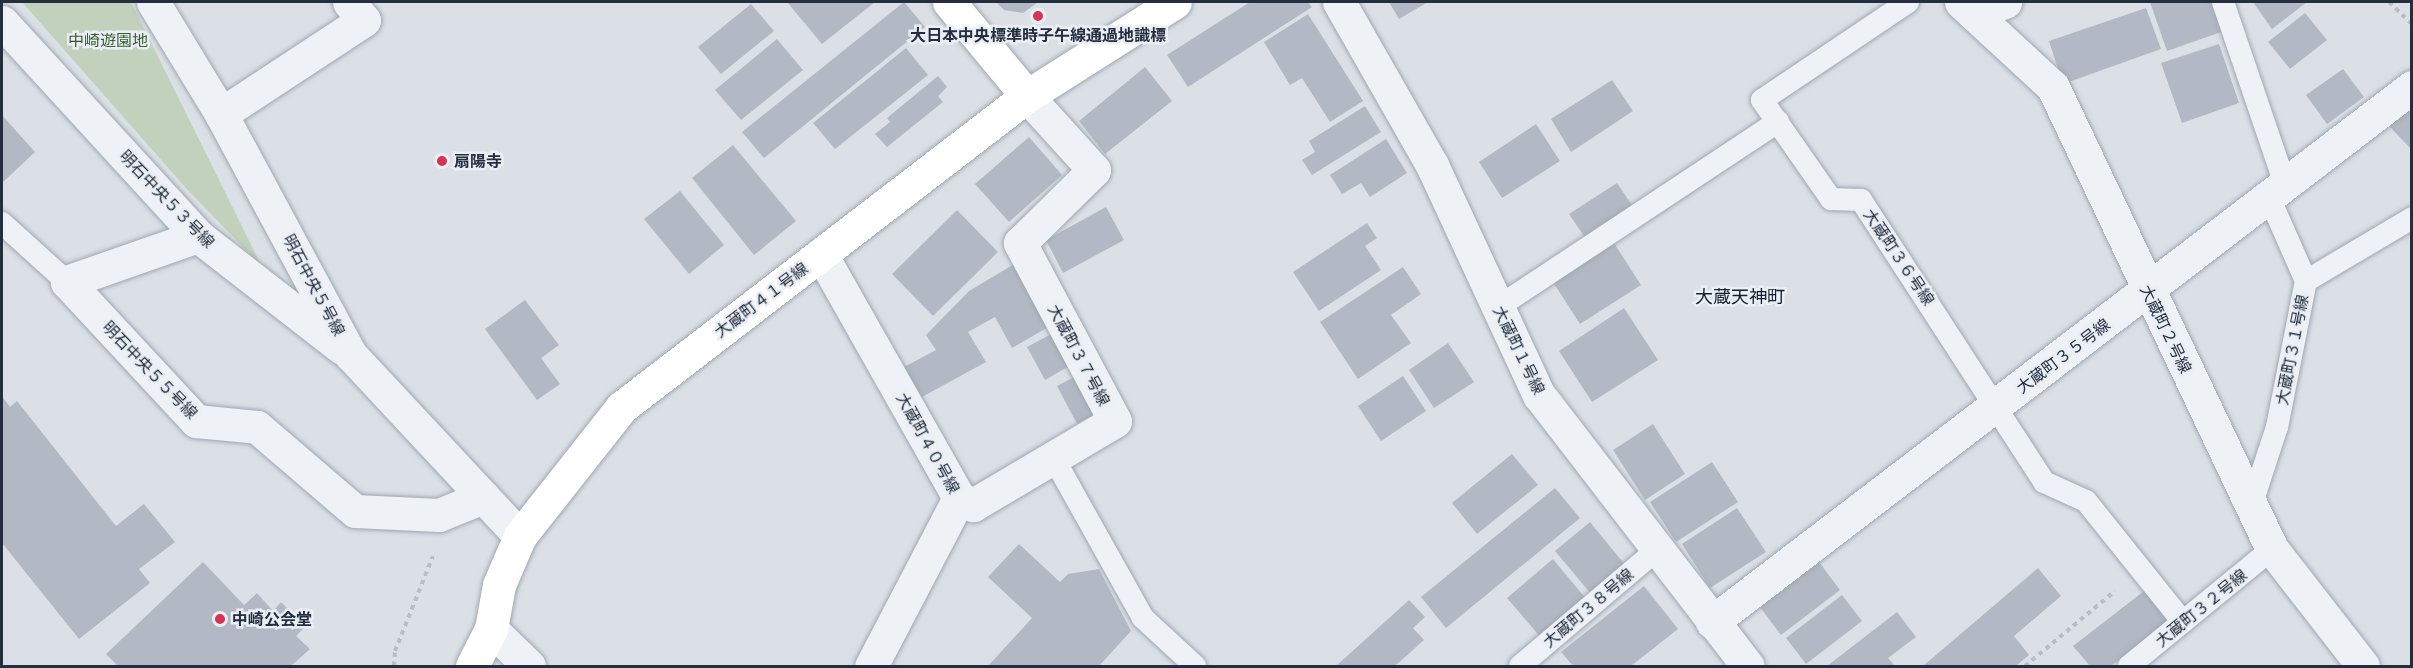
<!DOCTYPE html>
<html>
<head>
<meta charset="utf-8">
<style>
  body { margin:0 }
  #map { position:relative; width:2413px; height:668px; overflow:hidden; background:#dbe0e7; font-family:"PT Sans","Noto Sans JP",sans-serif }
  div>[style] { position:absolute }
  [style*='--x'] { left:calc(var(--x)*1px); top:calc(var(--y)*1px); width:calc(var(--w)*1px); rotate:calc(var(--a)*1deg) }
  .green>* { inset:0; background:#c2d1bb }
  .building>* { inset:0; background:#b2b9c4 }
  .path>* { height:4px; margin-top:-2px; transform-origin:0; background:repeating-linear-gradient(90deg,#b9bec5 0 4.5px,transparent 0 9px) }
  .roads { filter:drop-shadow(0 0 2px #a0a7b1) drop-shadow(0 0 2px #a0a7b1) }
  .lane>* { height:22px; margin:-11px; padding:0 11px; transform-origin:11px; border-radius:11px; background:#eef1f5 }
  .street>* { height:33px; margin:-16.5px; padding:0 16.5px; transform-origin:16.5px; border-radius:16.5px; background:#eef1f5 }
  .secondary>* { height:33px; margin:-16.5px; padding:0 16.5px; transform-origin:16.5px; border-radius:16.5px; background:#fff }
  .dots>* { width:16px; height:16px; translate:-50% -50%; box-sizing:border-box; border:3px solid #eaeff5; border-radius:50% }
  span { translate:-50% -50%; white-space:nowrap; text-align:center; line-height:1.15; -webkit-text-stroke:5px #eaeff5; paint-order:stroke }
  .poi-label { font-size:16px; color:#242e3e; font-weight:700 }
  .left { translate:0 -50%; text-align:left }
  .park-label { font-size:16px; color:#3a5b30 }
  .street-label { font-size:16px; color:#242e3e }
  .neighbourhood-label { font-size:18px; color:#161f2e }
  .frame { position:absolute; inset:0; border:3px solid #242e3e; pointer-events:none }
</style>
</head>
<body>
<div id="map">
  <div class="green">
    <div style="clip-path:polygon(22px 2px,131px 2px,262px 267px,185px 187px)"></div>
  </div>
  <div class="building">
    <div style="clip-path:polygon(787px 2px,875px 2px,822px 44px)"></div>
    <div style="clip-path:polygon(904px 2px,925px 27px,764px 158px,742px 132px)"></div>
    <div style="clip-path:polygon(996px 2px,1038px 2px,1023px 13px,1004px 10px)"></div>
    <div style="clip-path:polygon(1250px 2px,1308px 2px,1312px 7px,1188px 87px,1167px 55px)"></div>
    <div style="clip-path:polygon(1389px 2px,1428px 2px,1399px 19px)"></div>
    <div style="clip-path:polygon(2150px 2px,2214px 2px,2224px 31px,2167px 51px)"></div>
    <div style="clip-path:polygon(2253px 2px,2307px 2px,2272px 29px)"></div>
    <div style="clip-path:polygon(751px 4px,774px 31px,721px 74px,698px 47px)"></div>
    <div style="clip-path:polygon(2146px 8px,2161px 49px,2063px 84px,2049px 41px)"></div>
    <div style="clip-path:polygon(2305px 13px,2327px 40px,2290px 69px,2268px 42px)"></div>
    <div style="clip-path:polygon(1308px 14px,1363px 101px,1330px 122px,1302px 78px,1290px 85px,1264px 42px)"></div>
    <div style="clip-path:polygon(777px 39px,803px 70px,741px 120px,715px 90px)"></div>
    <div style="clip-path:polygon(2219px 44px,2239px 103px,2182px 123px,2161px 63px)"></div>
    <div style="clip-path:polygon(906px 48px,928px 75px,835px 149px,813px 123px)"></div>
    <div style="clip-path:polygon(1145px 67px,1172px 101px,1105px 154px,1079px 121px)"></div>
    <div style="clip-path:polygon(2343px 69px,2364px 97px,2327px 124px,2306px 95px)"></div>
    <div style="clip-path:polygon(938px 76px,947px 87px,938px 96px,943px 102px,887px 147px,875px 134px,890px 122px,887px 118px)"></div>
    <div style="clip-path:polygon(1612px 80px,1633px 111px,1571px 152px,1551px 119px)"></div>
    <div style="clip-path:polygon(2412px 105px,2412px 150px,2389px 126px)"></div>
    <div style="clip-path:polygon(1365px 106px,1381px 132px,1312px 175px,1302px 160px,1315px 152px,1309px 141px)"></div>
    <div style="clip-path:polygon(2px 115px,35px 152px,2px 183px)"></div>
    <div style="clip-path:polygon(1536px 124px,1560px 161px,1502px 198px,1479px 162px)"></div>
    <div style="clip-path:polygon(1029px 137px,1062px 175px,1009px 222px,975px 184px)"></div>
    <div style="clip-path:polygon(1386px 139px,1407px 173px,1370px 197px,1361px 183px,1342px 194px,1330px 175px)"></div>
    <div style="clip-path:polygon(733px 145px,796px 221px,754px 255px,692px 178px)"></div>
    <div style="clip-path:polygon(1617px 183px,1634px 208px,1586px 239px,1569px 214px)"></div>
    <div style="clip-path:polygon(680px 191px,724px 245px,689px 274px,644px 219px)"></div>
    <div style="clip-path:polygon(1106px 207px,1124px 240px,1063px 273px,1046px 240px)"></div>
    <div style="clip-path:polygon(957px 210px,998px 252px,933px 316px,892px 274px)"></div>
    <div style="clip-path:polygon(1367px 223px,1377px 238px,1365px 246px,1381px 270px,1319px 311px,1293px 272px)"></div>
    <div style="clip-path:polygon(1614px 243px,1641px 285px,1580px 324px,1553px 282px)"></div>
    <div style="clip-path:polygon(1016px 263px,1050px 326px,1012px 348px,995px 317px,968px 332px,986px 362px,922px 397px,904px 367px,936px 350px,926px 335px,969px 291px)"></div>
    <div style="clip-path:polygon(1403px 267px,1421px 294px,1391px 315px,1411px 343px,1358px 379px,1320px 322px)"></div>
    <div style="clip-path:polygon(525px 300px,559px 345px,541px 358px,560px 384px,537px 400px,485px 329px)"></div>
    <div style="clip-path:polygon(1624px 308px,1658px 360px,1592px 402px,1559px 351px)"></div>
    <div style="clip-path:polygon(1055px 332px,1073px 364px,1045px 380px,1027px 347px)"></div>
    <div style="clip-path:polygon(1448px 343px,1474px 382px,1434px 408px,1409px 370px)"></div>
    <div style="clip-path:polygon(1076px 376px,1097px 413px,1077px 424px,1057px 386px)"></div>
    <div style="clip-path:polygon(1403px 376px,1426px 411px,1381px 441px,1358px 406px)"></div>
    <div style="clip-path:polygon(2px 396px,10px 407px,17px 401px,116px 526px,144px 504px,175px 542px,139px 569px,150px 583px,79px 639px,2px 543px)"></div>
    <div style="clip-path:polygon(1653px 424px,1685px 474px,1645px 500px,1613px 450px)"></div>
    <div style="clip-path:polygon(1512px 454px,1538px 485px,1477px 534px,1452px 503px)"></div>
    <div style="clip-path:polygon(1712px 462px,1738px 502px,1676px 542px,1650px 502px)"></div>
    <div style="clip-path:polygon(1555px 488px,1580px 518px,1446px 628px,1421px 597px)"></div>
    <div style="clip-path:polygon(1737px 508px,1766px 552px,1710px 588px,1682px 544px)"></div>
    <div style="clip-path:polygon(1590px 522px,1626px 566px,1592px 595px,1555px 551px)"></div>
    <div style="clip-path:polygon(1019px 544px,1060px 582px,1068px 574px,1099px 569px,1131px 631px,1099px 666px,988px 666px,1032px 618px,988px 577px)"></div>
    <div style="clip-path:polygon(1553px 559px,1587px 600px,1542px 639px,1507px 598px)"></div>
    <div style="clip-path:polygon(203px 562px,244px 605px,257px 593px,273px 611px,281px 602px,305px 627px,296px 636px,310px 649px,291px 666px,118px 666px,106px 654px)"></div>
    <div style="clip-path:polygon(1819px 562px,1840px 590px,1781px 635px,1760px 607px)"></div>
    <div style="clip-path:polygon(2038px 568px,2061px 596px,2014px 636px,2029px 655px,2016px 666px,1923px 666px)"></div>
    <div style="clip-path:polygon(1644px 586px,1678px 629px,1631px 666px,1573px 666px,1561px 652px)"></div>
    <div style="clip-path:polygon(2148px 588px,2173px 619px,2111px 666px,2090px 666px,2073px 646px)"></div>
    <div style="clip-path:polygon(1842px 595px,1862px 621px,1806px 664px,1786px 638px)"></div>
    <div style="clip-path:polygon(1409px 600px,1425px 617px,1413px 628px,1424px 640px,1395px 666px,1336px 666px)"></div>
    <div style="clip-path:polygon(1897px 612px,1916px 637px,1888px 658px,1895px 666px,1827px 666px)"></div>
  </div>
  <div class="path">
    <div style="--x:2389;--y:2;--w:32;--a:44"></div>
    <div style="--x:394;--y:666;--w:15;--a:-86"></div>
    <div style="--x:395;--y:651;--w:102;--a:-68.2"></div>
    <div style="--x:2025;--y:666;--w:117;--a:-39.8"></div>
  </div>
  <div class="roads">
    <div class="lane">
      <div style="--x:1908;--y:2;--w:176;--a:146.1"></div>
      <div style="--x:1762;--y:100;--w:121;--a:55.1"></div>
      <div style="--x:1831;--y:199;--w:30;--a:2"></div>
      <div style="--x:1861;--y:200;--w:336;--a:57"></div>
      <div style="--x:2044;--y:482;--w:46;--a:24.3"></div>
      <div style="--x:2086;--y:501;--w:155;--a:51.3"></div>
      <div style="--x:2223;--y:2;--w:192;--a:71.2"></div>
      <div style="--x:2;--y:223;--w:88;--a:42.2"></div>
      <div style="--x:2306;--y:281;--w:123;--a:-30.7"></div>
      <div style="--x:1498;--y:307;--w:336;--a:-33.5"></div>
      <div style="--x:1053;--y:457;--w:184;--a:60.8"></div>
      <div style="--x:1143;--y:618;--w:71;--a:42.7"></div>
      <div style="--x:2251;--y:506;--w:83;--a:-71.8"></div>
      <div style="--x:2277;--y:427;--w:149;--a:-78.8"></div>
      <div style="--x:2306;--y:281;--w:92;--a:-113.8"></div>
      <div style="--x:1520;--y:666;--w:180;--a:-40.3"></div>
      <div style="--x:2129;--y:666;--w:185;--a:-39.3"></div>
    </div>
    <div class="street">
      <div style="--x:153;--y:2;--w:131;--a:58.7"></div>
      <div style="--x:221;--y:114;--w:274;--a:61.7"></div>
      <div style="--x:351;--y:355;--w:248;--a:47"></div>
      <div style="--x:1339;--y:2;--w:188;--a:60.3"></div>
      <div style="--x:1432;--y:165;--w:254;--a:65.1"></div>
      <div style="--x:1539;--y:395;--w:342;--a:52.4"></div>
      <div style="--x:1961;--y:2;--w:125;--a:42.7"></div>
      <div style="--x:2053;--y:87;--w:511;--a:64.64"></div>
      <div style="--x:2272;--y:549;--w:148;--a:52.1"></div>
      <div style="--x:1973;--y:13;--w:34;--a:-19"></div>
      <div style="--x:2;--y:22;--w:290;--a:47.5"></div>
      <div style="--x:198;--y:236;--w:182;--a:37.9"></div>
      <div style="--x:221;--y:114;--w:171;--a:-33.3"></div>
      <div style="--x:364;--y:20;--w:23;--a:-130"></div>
      <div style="--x:198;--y:236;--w:139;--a:160.7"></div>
      <div style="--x:67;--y:282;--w:190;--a:47.1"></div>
      <div style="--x:196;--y:421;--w:61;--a:5.6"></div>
      <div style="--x:257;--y:427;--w:129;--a:40.6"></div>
      <div style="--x:355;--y:511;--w:84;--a:2.7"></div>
      <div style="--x:439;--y:515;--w:48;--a:-22.2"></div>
      <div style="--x:821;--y:254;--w:280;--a:60.5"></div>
      <div style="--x:959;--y:498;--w:190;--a:117.6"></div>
      <div style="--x:959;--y:498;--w:16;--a:27"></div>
      <div style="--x:973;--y:505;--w:165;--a:-30.6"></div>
      <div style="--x:1115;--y:421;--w:202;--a:-118.1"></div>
      <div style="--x:1020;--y:243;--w:104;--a:-44.6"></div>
      <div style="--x:1094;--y:170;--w:100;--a:-132.2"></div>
      <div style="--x:1712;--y:622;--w:881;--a:-37.39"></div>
      <div style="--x:491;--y:629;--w:53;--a:44.2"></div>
    </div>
    <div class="secondary">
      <div style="--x:949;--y:2;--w:122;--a:50.3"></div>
      <div style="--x:472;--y:666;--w:42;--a:-62.8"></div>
      <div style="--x:491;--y:629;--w:45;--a:-79.7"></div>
      <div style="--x:499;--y:585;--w:53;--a:-66.8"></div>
      <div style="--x:520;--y:536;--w:164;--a:-51.7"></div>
      <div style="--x:622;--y:407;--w:511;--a:-37.52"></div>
      <div style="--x:1027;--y:96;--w:175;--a:-32.4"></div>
    </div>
  </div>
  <div class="dots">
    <div style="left:1038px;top:16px;background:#d83353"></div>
    <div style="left:442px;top:161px;background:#d83353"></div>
    <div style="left:220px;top:619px;background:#d83353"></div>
  </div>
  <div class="poi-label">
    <span style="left:1038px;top:35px">大日本中央標準時子午線通過地識標</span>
    <span class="left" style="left:454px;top:161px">扇陽寺</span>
    <span class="left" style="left:232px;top:619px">中崎公会堂</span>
  </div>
  <div class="park-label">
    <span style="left:108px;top:40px">中崎遊園地</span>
  </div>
  <div class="street-label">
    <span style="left:167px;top:199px;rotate:46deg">明石中央５３号線</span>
    <span style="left:1899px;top:257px;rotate:56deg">大蔵町３６号線</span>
    <span style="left:314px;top:285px;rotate:62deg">明石中央５号線</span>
    <span style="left:761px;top:300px;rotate:-37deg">大蔵町４１号線</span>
    <span style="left:2166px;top:329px;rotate:64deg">大蔵町２号線</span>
    <span style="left:1519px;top:350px;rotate:64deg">大蔵町１号線</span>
    <span style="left:2292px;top:350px;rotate:-79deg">大蔵町３１号線</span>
    <span style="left:1079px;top:355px;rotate:62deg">大蔵町３７号線</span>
    <span style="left:2063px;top:356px;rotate:-37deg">大蔵町３５号線</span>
    <span style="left:150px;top:370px;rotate:46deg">明石中央５５号線</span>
    <span style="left:928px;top:443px;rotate:61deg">大蔵町４０号線</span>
    <span style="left:1588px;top:608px;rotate:-40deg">大蔵町３８号線</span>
    <span style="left:2201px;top:608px;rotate:-39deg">大蔵町３２号線</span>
  </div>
  <div class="neighbourhood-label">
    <span style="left:1740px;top:297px">大蔵天神町</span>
  </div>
  <div class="frame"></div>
</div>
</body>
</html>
